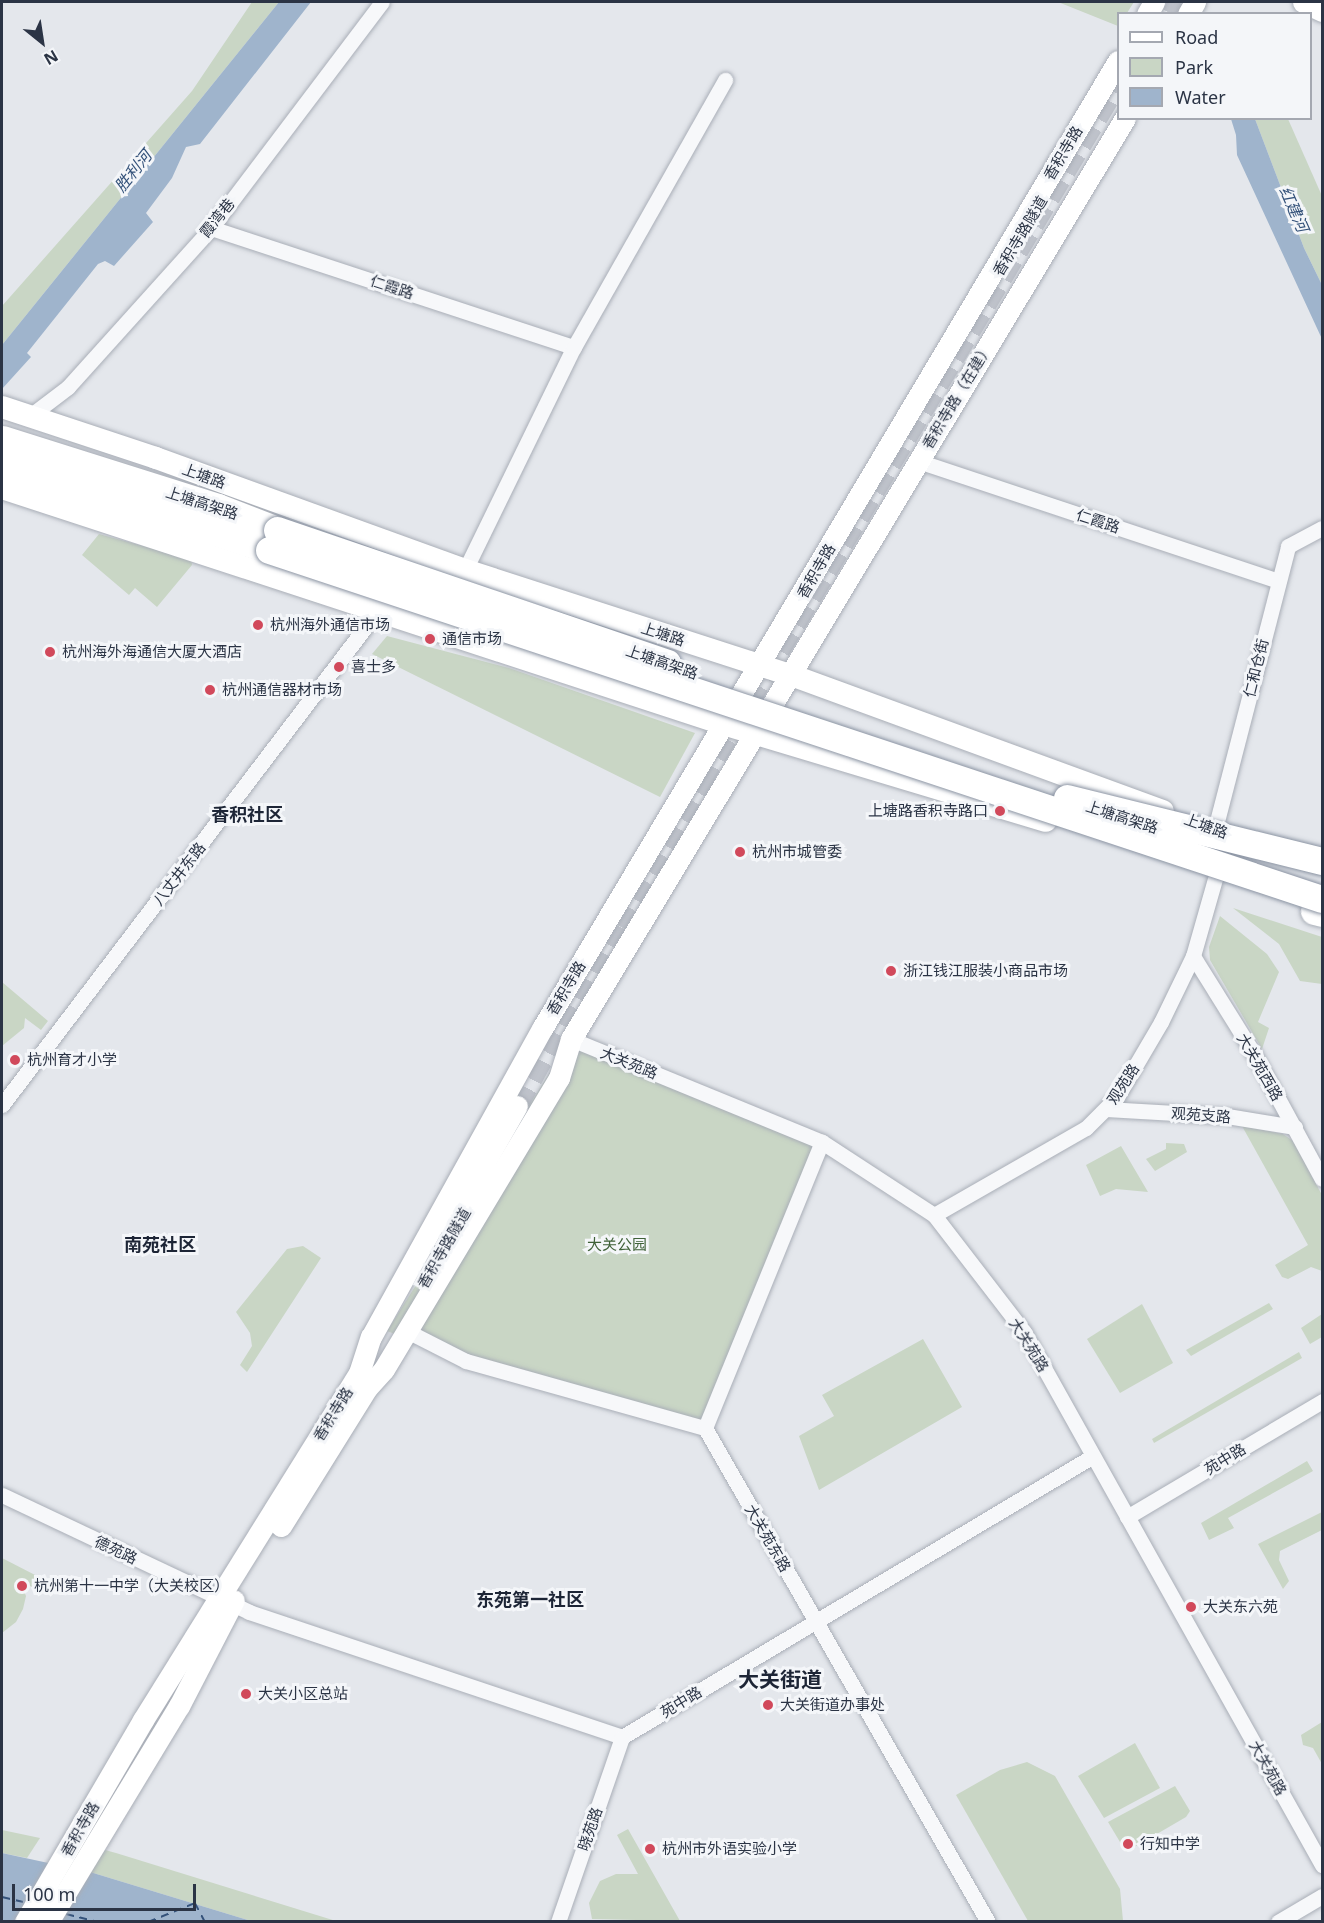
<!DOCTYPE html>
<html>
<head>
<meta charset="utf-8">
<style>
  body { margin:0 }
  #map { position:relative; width:1324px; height:1923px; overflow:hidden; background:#e4e7ec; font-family:"Noto Sans","Noto Sans SC",sans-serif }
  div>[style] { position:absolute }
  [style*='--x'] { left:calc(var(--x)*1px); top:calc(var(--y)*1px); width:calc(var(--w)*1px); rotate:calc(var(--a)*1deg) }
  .green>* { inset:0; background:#c9d6c5 }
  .water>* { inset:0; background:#9fb4cc }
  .ferry>* { height:1.5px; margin-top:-0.75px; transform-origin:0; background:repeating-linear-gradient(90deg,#34527a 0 8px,transparent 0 14px) }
  .secondary-tunnel>* { height:21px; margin-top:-10.5px; transform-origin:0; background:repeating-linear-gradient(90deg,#bfc3cb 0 21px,transparent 0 31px) }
  .roads { filter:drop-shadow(0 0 2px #a9aeb7) drop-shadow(0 0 2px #a9aeb7) }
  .street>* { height:15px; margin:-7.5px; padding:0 7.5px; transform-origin:7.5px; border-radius:7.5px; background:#f7f8fa }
  .secondary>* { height:21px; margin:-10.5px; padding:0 10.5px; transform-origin:10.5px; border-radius:10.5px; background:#fff }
  .primary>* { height:22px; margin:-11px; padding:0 11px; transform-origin:11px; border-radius:11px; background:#fff }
  .highway>* { height:27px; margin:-13.5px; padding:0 13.5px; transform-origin:13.5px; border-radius:13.5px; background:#fff }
  .bridges { filter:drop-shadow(0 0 2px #8b94a3) drop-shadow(0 0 2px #8b94a3) }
  .highway-bridge>* { height:27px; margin:-13.5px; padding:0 13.5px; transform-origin:13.5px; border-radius:13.5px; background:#fff }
  .dots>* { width:16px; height:16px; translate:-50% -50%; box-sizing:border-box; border:3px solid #f4f6f9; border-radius:50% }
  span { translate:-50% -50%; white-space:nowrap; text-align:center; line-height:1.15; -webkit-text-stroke:6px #f4f6f9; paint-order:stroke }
  .street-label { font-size:15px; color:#2b3445 }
  .poi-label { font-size:15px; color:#2b3445 }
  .left { translate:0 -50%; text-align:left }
  .right { translate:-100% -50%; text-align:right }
  .park-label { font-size:15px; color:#3f6138 }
  .water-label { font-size:16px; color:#34527a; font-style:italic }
  .quarter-label { font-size:18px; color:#1d2536; font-weight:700 }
  .district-label { font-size:21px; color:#1d2536; font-weight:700 }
  .frame { position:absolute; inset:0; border:3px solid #2b3445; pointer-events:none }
  .legend { position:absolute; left:1117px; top:12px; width:195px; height:108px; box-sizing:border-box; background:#f4f6f9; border:2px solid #a4a8b1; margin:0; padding:8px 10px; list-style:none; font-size:18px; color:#2b3445 }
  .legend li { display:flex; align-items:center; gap:12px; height:30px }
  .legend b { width:30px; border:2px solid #a4a8b1 }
  .north { position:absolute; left:12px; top:12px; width:60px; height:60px; -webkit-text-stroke:4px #f4f6f9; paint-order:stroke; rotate:150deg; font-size:16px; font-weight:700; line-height:24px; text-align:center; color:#2b3445 }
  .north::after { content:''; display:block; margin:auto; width:21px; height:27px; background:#2b3445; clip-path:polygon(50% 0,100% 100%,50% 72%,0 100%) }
  .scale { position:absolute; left:12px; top:1884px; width:184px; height:27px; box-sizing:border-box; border:3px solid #2b3445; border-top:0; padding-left:8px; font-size:18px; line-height:21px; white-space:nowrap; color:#2b3445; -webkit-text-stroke:4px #f4f6f9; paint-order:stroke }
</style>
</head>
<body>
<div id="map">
  <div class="green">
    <div style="clip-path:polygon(252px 2px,279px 2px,2px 345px,2px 306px,192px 91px)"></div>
    <div style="clip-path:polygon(1058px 2px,1134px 2px,1127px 13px,1118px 14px,1118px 26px)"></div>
    <div style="clip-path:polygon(1255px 119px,1288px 119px,1322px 196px,1322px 285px,1304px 248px)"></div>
    <div style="clip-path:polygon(99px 534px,191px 559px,192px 565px,157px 607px,135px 588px,129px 595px,82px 555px)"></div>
    <div style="clip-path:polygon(387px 636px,509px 668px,695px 733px,660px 797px,372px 654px)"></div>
    <div style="clip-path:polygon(1233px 908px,1322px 937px,1322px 984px,1300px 981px,1279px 944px)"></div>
    <div style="clip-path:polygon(1220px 916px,1267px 954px,1279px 972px,1258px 1022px,1269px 1028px,1262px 1049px,1210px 960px,1209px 947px)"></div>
    <div style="clip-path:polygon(2px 982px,48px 1021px,41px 1030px,25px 1018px,24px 1028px,2px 1046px)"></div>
    <div style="clip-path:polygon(571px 1039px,822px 1142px,705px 1428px,466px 1361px,387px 1331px)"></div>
    <div style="clip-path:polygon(1242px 1126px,1283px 1134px,1293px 1141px,1322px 1195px,1322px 1271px,1311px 1267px,1288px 1279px,1282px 1277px,1275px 1265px,1308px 1245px)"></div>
    <div style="clip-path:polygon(1166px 1143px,1184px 1144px,1187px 1152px,1155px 1171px,1146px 1159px,1166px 1149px)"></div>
    <div style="clip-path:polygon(1121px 1146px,1148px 1192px,1116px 1189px,1100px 1196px,1086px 1165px)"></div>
    <div style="clip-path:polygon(303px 1246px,321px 1258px,247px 1372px,240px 1365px,252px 1346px,250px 1333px,236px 1312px,287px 1249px)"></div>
    <div style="clip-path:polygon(1269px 1303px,1273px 1309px,1191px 1356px,1186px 1350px)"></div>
    <div style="clip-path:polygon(1142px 1304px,1173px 1363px,1120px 1393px,1087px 1339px)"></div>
    <div style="clip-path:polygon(1322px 1314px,1322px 1337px,1310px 1344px,1301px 1328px)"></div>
    <div style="clip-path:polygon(923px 1339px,962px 1407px,819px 1490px,799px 1436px,834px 1416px,822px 1395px)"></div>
    <div style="clip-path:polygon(1299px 1352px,1302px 1358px,1154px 1443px,1152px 1439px)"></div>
    <div style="clip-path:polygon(1307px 1461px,1313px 1471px,1228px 1518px,1234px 1528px,1209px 1540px,1201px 1523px)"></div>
    <div style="clip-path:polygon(1322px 1512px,1322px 1530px,1280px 1551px,1279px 1560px,1289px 1581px,1283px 1589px,1258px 1544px)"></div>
    <div style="clip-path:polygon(2px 1558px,37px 1576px,32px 1587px,20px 1581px,26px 1596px,23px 1609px,16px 1622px,2px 1633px)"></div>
    <div style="clip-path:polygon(1322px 1722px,1322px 1764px,1313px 1748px,1303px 1745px,1301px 1735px)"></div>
    <div style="clip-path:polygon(1135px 1743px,1160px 1788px,1104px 1818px,1078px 1776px)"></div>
    <div style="clip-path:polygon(1027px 1762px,1055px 1776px,1120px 1889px,1123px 1921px,1028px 1921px,956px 1795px,1000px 1770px)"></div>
    <div style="clip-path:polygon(1175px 1786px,1190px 1811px,1186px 1817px,1126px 1852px,1108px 1822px)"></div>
    <div style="clip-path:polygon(628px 1829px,680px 1921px,592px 1919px,589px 1903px,600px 1881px,616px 1874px,638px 1874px,617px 1835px)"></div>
    <div style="clip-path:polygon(2px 1830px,40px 1838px,27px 1858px,2px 1853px)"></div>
    <div style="clip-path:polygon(105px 1850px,116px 1853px,336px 1921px,251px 1921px,90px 1872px)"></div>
  </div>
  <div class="water">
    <div style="clip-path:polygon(279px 2px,311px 2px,200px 144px,186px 147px,172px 178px,146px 213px,153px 222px,114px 266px,105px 261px,98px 264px,27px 353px,31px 357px,2px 389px,2px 345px)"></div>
    <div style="clip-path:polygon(1231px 119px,1255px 119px,1304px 248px,1322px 285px,1322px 339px,1237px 155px,1236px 135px)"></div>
    <div style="clip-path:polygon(2px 1853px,90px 1872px,251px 1921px,2px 1921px)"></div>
  </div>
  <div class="ferry">
    <div style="--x:2;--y:1897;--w:23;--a:13"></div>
    <div style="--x:66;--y:1914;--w:32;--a:14"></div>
    <div style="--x:148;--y:1922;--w:51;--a:-22"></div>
    <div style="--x:195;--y:1903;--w:21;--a:62"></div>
  </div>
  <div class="secondary-tunnel">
    <div style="--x:1172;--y:14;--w:14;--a:-60"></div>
    <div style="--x:700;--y:783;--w:815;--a:-59.16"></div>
    <div style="--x:625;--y:929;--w:182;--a:-58.9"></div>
    <div style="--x:517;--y:1106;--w:226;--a:-61.4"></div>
  </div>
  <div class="roads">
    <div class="street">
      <div style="--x:211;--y:228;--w:382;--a:18.2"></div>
      <div style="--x:30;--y:416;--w:48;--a:-37.3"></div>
      <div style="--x:68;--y:387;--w:214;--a:-48"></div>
      <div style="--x:211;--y:228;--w:283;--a:-52.9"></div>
      <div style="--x:918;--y:461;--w:380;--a:18.4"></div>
      <div style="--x:465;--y:570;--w:248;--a:-64"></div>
      <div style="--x:574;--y:347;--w:307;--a:-60.5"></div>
      <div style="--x:1215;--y:829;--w:292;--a:-75.5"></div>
      <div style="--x:1288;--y:546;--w:38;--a:-28"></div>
      <div style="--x:1193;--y:956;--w:115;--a:58.1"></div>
      <div style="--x:1254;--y:1054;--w:142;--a:61.5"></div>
      <div style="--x:571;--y:1039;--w:271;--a:22.3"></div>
      <div style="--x:822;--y:1142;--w:134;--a:33.1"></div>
      <div style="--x:934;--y:1215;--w:148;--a:52.4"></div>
      <div style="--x:1024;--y:1332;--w:611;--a:60.79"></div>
      <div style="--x:2;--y:1105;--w:618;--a:-52.76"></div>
      <div style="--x:1106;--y:1109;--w:121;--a:3.3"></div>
      <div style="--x:1227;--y:1116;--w:69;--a:9.2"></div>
      <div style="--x:934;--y:1215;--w:175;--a:-29.8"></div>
      <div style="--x:1086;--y:1128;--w:44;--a:-45"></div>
      <div style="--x:1117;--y:1097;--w:87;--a:-59.6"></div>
      <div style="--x:1161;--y:1022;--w:73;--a:-64.1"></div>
      <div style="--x:1193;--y:956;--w:87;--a:-74.1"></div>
      <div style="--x:407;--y:1331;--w:66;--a:27"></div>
      <div style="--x:466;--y:1361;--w:248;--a:15.7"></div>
      <div style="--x:705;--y:1428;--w:569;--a:60.19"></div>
      <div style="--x:705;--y:1428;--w:309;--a:-67.8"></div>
      <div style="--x:2;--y:1495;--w:273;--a:25.3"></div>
      <div style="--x:249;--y:1612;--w:393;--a:18.5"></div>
      <div style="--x:622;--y:1737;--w:548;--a:-30.82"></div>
      <div style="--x:1127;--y:1517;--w:227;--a:-30.7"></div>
      <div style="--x:558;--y:1922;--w:196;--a:-70.9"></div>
      <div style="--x:1278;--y:1922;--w:51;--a:-30.6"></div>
    </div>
    <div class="secondary">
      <div style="--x:1303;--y:2;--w:21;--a:25"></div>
      <div style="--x:1147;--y:14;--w:14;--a:-60"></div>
      <div style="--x:1188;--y:14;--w:14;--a:-60"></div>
      <div style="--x:449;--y:1225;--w:137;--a:-60.3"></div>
      <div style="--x:281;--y:1526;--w:163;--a:-58.1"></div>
      <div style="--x:367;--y:1388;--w:25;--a:-48"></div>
      <div style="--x:384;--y:1369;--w:340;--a:-59"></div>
      <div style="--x:559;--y:1078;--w:41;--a:-72.9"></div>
      <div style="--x:571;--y:1039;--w:1075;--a:-58.97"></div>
      <div style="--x:25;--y:1922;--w:234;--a:-59.7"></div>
      <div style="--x:143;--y:1720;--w:409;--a:-58.1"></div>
      <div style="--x:359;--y:1373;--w:38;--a:-72"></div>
      <div style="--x:371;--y:1337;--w:355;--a:-61"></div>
      <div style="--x:543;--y:1027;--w:1124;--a:-59.24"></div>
      <div style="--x:48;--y:1922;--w:253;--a:-58.8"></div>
      <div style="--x:179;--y:1706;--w:119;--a:-62.6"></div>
    </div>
    <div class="primary">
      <div style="--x:2;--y:407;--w:162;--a:18.3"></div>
      <div style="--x:156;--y:458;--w:329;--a:19.9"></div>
      <div style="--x:465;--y:570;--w:342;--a:17.9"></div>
      <div style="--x:791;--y:675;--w:396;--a:20.1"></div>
      <div style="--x:2;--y:488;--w:759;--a:18.12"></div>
      <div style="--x:723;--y:724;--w:337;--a:16.7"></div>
    </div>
    <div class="highway">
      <div style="--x:2;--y:439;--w:226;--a:17.5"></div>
      <div style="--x:218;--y:507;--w:63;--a:21.3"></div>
      <div style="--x:2;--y:463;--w:281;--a:18"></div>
      <div style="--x:1314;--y:911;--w:8;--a:14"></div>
    </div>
  </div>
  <div class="bridges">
    <div class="highway-bridge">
      <div style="--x:277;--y:530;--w:412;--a:18.8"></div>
      <div style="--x:269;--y:550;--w:1109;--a:18.34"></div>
      <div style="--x:1067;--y:798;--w:263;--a:13.9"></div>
    </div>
  </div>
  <div class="dots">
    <div style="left:258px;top:625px;background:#d1495b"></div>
    <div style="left:430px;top:639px;background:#d1495b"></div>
    <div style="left:50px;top:652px;background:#d1495b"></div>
    <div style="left:339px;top:667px;background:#d1495b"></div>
    <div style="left:210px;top:690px;background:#d1495b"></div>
    <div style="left:1000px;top:811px;background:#d1495b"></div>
    <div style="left:740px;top:852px;background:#d1495b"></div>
    <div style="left:891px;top:971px;background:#d1495b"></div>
    <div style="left:15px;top:1060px;background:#d1495b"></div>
    <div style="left:22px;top:1586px;background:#d1495b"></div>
    <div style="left:1191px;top:1607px;background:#d1495b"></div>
    <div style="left:246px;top:1694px;background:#d1495b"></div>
    <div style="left:768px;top:1705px;background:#d1495b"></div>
    <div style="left:1128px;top:1844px;background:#d1495b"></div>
    <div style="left:650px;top:1849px;background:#d1495b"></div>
  </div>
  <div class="street-label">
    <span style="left:1063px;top:153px;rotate:-59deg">香积寺路</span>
    <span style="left:217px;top:218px;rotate:-51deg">霞湾巷</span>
    <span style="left:1020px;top:236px;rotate:-59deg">香积寺路隧道</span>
    <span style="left:392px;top:287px;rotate:18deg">仁霞路</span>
    <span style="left:957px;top:396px;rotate:-59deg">香积寺路（在建）</span>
    <span style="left:204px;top:476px;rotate:20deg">上塘路</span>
    <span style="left:202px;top:503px;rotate:18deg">上塘高架路</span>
    <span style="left:1098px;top:521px;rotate:18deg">仁霞路</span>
    <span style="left:816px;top:571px;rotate:-60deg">香积寺路</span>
    <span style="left:663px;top:634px;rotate:18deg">上塘路</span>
    <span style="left:662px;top:662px;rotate:19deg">上塘高架路</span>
    <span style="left:1256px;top:668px;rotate:-76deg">仁和仓街</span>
    <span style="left:1122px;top:817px;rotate:18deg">上塘高架路</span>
    <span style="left:1206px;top:826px;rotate:20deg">上塘路</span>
    <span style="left:179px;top:874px;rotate:-52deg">八丈井东路</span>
    <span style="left:566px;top:988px;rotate:-59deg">香积寺路</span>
    <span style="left:629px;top:1063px;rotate:22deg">大关苑路</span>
    <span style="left:1260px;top:1067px;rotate:60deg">大关苑西路</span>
    <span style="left:1123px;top:1084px;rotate:-57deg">观苑路</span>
    <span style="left:1201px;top:1115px;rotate:4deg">观苑支路</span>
    <span style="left:444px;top:1248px;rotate:-60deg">香积寺路隧道</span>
    <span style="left:1029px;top:1345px;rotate:58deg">大关苑路</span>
    <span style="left:333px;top:1414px;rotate:-58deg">香积寺路</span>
    <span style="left:1225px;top:1459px;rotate:-31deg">苑中路</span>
    <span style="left:768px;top:1538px;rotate:60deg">大关苑东路</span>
    <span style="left:116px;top:1550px;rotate:25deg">德苑路</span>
    <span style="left:681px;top:1702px;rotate:-31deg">苑中路</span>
    <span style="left:1268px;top:1768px;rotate:61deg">大关苑路</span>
    <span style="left:80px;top:1829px;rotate:-60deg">香积寺路</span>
    <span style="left:590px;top:1829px;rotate:-71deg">晓苑路</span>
  </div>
  <div class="poi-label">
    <span class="left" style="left:270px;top:625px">杭州海外通信市场</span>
    <span class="left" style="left:442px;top:639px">通信市场</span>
    <span class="left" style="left:62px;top:652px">杭州海外海通信大厦大酒店</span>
    <span class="left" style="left:351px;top:667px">喜士多</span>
    <span class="left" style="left:222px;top:690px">杭州通信器材市场</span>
    <span class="right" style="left:988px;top:811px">上塘路香积寺路口</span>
    <span class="left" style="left:752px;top:852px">杭州市城管委</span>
    <span class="left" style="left:903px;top:971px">浙江钱江服装小商品市场</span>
    <span class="left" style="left:27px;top:1060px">杭州育才小学</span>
    <span class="left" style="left:34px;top:1586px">杭州第十一中学（大关校区）</span>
    <span class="left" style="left:1203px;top:1607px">大关东六苑</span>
    <span class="left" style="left:258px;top:1694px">大关小区总站</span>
    <span class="left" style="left:780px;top:1705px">大关街道办事处</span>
    <span class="left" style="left:1140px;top:1844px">行知中学</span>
    <span class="left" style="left:662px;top:1849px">杭州市外语实验小学</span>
  </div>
  <div class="park-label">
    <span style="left:617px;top:1245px">大关公园</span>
  </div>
  <div class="water-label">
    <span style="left:133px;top:171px;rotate:-51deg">胜利河</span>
    <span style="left:1294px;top:209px;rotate:66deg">红建河</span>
  </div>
  <div class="quarter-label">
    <span style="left:247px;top:814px">香积社区</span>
    <span style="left:160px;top:1244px">南苑社区</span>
    <span style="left:530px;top:1599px">东苑第一社区</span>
  </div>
  <div class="district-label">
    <span style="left:780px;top:1679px">大关街道</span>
  </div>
  <div class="frame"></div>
  <ul class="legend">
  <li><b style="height:8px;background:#fff"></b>Road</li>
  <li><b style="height:16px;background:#c9d6c5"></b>Park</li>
  <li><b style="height:16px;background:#9fb4cc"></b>Water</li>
  </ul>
  <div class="north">N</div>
  <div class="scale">100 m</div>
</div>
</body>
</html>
